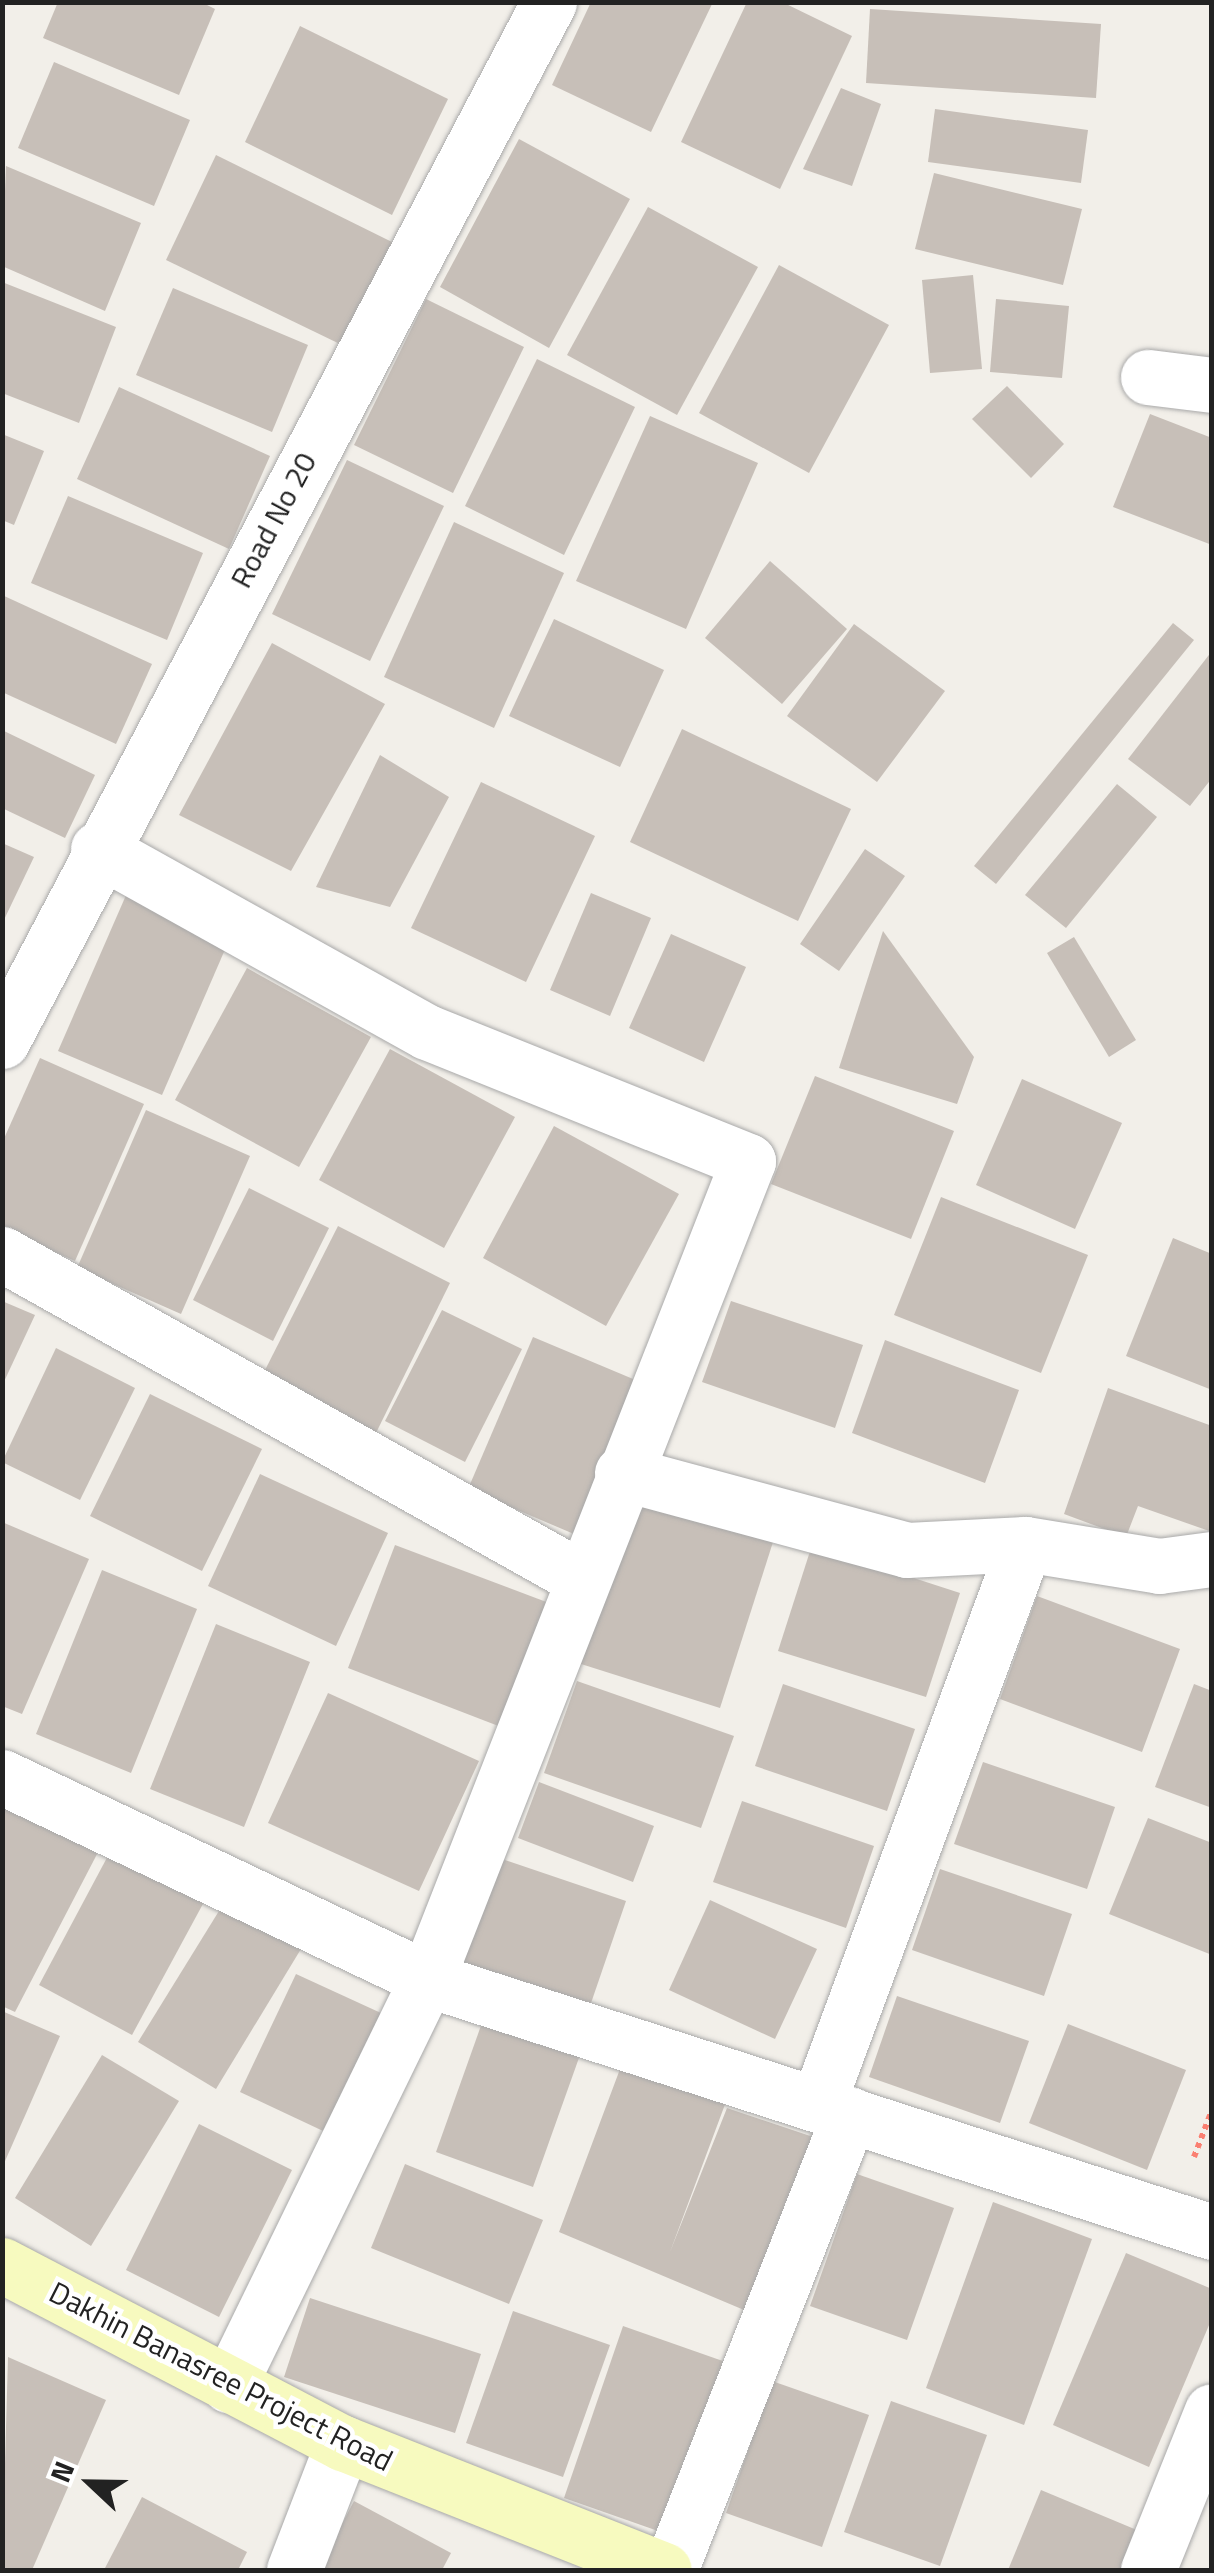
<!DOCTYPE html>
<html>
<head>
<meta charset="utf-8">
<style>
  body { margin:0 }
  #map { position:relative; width:1214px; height:2573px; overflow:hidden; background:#f2efe9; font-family:"Titillium Web",sans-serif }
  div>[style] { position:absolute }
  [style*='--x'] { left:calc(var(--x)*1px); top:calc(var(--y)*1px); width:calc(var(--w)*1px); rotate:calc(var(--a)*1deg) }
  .building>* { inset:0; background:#c7bfb8 }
  .path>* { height:6px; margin-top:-3px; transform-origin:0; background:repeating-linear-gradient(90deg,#fa8072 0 5px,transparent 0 10px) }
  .roads { filter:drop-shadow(0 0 2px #a9a9a9) drop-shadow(0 0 2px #a9a9a9) }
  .street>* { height:55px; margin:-27.5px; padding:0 27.5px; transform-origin:27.5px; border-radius:27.5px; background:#fff }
  .secondary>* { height:55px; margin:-27.5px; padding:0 27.5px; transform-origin:27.5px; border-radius:27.5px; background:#f7fabf }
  span { translate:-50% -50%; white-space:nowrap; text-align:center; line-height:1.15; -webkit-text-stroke:9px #fff; paint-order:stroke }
  .street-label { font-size:30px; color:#222 }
  .frame { position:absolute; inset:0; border:5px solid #222; pointer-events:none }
  .north { position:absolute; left:40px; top:2433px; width:100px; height:100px; -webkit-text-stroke:8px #fff; paint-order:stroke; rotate:292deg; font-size:28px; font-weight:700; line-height:40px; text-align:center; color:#222 }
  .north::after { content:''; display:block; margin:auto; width:35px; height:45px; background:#222; clip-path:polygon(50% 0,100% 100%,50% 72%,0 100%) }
</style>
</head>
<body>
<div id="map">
  <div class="building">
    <div style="clip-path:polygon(58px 2px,201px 2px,215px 9px,179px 95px,43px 38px)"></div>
    <div style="clip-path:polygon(591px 2px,713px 2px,651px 132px,552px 85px)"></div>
    <div style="clip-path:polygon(747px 2px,782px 2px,852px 36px,780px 189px,681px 142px)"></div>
    <div style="clip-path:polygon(870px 9px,1101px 24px,1096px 98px,866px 83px)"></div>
    <div style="clip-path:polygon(300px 26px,448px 99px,392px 215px,245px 142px)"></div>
    <div style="clip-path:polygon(54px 62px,190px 120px,154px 206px,18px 148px)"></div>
    <div style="clip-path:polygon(841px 88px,881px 104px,852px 186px,803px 169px)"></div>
    <div style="clip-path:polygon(935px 109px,1088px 130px,1081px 183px,928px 162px)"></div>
    <div style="clip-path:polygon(519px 139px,630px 199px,549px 348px,440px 287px)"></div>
    <div style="clip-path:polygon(216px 155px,394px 243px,344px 346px,166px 260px)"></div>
    <div style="clip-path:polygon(6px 166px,141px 223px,105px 311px,2px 266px)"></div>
    <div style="clip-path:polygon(934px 173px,1082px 209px,1063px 285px,915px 249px)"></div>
    <div style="clip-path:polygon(648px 207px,758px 267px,677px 415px,567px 355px)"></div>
    <div style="clip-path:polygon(779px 265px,889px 325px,809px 473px,699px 413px)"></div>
    <div style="clip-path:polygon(973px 275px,982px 369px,930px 373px,922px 280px)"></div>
    <div style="clip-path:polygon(2px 282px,116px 327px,79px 423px,2px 393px)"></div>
    <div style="clip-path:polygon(173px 288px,308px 345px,272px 432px,136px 375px)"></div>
    <div style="clip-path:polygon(426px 299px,524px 347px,453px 493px,354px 445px)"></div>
    <div style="clip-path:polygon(996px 299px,1069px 306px,1062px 378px,990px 372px)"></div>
    <div style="clip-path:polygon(537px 359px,635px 407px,564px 555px,465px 506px)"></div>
    <div style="clip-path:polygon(1007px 386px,1064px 444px,1031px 478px,972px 419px)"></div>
    <div style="clip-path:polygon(119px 387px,270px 456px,229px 549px,77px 479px)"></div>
    <div style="clip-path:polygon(1150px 414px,1212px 438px,1212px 545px,1113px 507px)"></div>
    <div style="clip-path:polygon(650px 416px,758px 463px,686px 629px,576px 581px)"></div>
    <div style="clip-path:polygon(2px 434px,44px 451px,14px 525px,2px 520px)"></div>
    <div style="clip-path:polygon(347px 460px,444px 506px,370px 661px,272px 614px)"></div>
    <div style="clip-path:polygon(68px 496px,203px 553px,167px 640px,31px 583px)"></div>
    <div style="clip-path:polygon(454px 522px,564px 573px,494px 728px,384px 677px)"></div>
    <div style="clip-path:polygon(770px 561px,847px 629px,782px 704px,705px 638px)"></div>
    <div style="clip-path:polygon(2px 595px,152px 664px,116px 744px,2px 692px)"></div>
    <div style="clip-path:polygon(554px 619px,664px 670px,620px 767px,509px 716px)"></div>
    <div style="clip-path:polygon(1173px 623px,1194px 640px,996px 884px,974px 866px)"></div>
    <div style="clip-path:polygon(854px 624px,945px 691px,877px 782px,787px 716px)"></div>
    <div style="clip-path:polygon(272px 643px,385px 704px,291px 871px,179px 815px)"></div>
    <div style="clip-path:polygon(1212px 651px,1212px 778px,1190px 806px,1128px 759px)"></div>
    <div style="clip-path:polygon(682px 729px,851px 809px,798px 921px,630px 842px)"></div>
    <div style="clip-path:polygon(2px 730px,95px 775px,65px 838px,2px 808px)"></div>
    <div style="clip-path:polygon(380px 755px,449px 797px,390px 907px,316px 887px)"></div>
    <div style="clip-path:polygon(481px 782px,595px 836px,526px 982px,411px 928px)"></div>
    <div style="clip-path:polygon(1117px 784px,1157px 817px,1066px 928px,1025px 895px)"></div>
    <div style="clip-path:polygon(2px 843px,34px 857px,2px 924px)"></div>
    <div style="clip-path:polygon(865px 849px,905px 876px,839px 971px,800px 944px)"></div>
    <div style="clip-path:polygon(127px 893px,230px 938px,162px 1095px,58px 1051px)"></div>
    <div style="clip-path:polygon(591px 893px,651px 918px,610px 1016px,550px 990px)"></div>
    <div style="clip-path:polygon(883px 931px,974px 1057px,957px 1104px,839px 1068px)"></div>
    <div style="clip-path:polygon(671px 934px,746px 967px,704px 1062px,629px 1028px)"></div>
    <div style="clip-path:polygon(1074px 937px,1136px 1040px,1109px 1057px,1047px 953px)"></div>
    <div style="clip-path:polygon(247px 968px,371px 1037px,299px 1167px,175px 1100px)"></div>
    <div style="clip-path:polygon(390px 1049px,515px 1117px,444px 1248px,319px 1180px)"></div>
    <div style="clip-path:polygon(40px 1058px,144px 1104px,75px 1261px,2px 1229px,2px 1143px)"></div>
    <div style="clip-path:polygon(815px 1076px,954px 1131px,911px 1239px,771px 1184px)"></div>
    <div style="clip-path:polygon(1022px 1079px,1122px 1123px,1075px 1229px,976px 1185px)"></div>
    <div style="clip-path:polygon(146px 1110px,250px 1156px,181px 1314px,77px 1268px)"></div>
    <div style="clip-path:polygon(554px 1126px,679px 1194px,606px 1326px,483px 1258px)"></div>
    <div style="clip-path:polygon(249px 1188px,329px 1228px,273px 1341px,193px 1300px)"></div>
    <div style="clip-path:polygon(941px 1197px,1088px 1255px,1041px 1373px,894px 1315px)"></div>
    <div style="clip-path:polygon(338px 1226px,450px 1283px,374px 1437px,260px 1380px)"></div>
    <div style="clip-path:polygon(1173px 1238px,1212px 1254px,1212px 1390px,1126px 1356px)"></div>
    <div style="clip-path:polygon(2px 1301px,35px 1315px,2px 1386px)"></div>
    <div style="clip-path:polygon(731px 1301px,863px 1345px,835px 1428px,702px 1382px)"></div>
    <div style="clip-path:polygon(442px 1310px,522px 1349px,465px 1462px,385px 1421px)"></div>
    <div style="clip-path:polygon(533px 1337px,645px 1384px,581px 1537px,468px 1489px)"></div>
    <div style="clip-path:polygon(885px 1340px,1019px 1390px,985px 1483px,852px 1433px)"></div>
    <div style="clip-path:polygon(56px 1348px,135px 1388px,80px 1500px,2px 1462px)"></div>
    <div style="clip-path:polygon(1108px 1388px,1212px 1426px,1212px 1532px,1138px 1506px,1126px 1537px,1064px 1514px)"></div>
    <div style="clip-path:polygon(150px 1394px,262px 1449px,202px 1571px,90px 1516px)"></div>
    <div style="clip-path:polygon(260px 1474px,388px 1533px,336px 1646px,208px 1586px)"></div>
    <div style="clip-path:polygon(634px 1498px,773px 1542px,720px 1708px,581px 1664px)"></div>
    <div style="clip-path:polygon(2px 1522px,89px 1559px,22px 1714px,2px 1706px)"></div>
    <div style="clip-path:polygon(395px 1545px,549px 1603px,501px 1727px,348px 1668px)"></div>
    <div style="clip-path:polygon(812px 1545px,960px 1593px,926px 1697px,778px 1651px)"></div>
    <div style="clip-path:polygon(102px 1570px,197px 1609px,131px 1773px,36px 1734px)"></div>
    <div style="clip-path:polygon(1037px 1596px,1180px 1649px,1142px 1752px,1000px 1699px)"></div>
    <div style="clip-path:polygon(216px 1624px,310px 1662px,244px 1827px,150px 1789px)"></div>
    <div style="clip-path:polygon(577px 1681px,734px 1736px,701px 1828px,544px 1773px)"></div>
    <div style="clip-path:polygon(783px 1684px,915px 1729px,887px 1811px,755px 1766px)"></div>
    <div style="clip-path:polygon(1194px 1684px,1212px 1691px,1212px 1808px,1155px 1787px)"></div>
    <div style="clip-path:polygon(328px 1693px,479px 1761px,419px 1891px,268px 1823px)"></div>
    <div style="clip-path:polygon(983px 1762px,1115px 1807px,1087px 1889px,954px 1844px)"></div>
    <div style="clip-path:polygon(539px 1782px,654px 1826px,633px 1882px,518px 1838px)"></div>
    <div style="clip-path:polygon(2px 1797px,108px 1833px,15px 2012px,2px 2006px)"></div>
    <div style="clip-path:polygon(742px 1801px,874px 1846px,846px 1928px,713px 1882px)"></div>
    <div style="clip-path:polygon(1148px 1818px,1212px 1843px,1212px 1955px,1109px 1914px)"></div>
    <div style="clip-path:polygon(110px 1852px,204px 1902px,132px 2035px,39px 1985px)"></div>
    <div style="clip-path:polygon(499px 1858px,626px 1901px,590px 2006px,462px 1962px)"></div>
    <div style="clip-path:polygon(940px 1869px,1072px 1914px,1044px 1996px,912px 1950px)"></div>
    <div style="clip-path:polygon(227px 1898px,304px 1944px,216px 2089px,138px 2042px)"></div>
    <div style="clip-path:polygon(710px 1900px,817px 1949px,775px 2039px,669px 1990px)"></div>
    <div style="clip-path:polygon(296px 1974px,394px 2019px,338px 2138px,240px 2092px)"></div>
    <div style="clip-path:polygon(897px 1996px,1029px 2041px,1000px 2123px,869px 2077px)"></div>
    <div style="clip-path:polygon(2px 2011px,60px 2036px,2px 2168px)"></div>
    <div style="clip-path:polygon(483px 2020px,580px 2055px,533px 2187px,436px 2152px)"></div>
    <div style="clip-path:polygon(1068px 2024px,1186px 2070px,1147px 2170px,1029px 2123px)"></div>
    <div style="clip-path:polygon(626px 2053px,730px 2091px,670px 2252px,727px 2108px,834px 2144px,763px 2318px,559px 2232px)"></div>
    <div style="clip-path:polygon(102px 2055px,179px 2101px,91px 2246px,15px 2198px)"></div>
    <div style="clip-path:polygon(199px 2124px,292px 2170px,219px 2317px,126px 2270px)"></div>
    <div style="clip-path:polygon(405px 2164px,543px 2220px,509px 2304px,371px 2248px)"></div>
    <div style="clip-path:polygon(857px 2174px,954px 2208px,907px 2340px,810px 2306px)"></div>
    <div style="clip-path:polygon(993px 2202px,1092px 2239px,1024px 2425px,926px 2388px)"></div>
    <div style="clip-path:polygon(1126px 2253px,1212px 2289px,1212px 2318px,1149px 2467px,1053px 2425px)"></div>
    <div style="clip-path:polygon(310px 2298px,481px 2354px,455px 2433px,284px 2377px)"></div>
    <div style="clip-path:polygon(513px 2311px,610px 2345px,563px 2477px,466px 2443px)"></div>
    <div style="clip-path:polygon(623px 2326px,737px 2366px,678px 2538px,564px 2498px)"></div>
    <div style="clip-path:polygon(8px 2357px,106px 2400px,32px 2570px,2px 2570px)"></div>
    <div style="clip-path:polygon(772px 2381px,869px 2415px,822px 2547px,726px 2513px)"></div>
    <div style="clip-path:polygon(891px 2401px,987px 2435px,940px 2566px,844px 2532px)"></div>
    <div style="clip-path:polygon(1041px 2490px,1144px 2533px,1129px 2570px,1008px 2570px)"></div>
    <div style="clip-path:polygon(142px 2497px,247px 2552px,238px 2570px,104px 2570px)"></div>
    <div style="clip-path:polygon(354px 2501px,451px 2553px,442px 2570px,318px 2570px)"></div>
  </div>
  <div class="path">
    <div style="--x:1194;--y:2157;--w:50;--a:-69"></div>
  </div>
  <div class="roads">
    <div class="street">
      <div style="--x:1148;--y:377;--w:64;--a:7.1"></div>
      <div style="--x:98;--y:849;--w:376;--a:29.1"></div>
      <div style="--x:427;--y:1032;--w:346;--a:21.9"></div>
      <div style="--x:748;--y:1161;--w:879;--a:111.43"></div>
      <div style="--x:427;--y:1979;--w:452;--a:116"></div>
      <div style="--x:2;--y:1041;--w:1174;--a:-62.23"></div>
      <div style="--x:2;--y:1254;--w:663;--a:29.23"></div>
      <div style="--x:622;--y:1473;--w:295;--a:15.1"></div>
      <div style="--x:907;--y:1550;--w:118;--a:-2.9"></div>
      <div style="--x:2;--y:1777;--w:471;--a:25.4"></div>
      <div style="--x:427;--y:1979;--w:825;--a:17.86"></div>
      <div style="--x:818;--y:2103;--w:596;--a:-69.68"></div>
      <div style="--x:1025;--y:1544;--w:136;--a:9.3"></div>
      <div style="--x:1159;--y:1566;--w:53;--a:-7.5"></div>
      <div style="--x:294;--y:2570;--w:136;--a:-68.9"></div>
      <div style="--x:670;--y:2570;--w:490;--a:-68.5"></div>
      <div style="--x:1148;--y:2570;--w:171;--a:-68.1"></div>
    </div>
    <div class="secondary">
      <div style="--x:2;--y:2265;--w:385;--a:27.6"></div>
      <div style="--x:343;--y:2443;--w:345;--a:21.6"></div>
    </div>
  </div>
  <div class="street-label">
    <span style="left:273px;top:520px;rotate:-62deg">Road No 20</span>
    <span style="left:221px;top:2376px;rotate:27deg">Dakhin Banasree Project Road</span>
  </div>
  <div class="frame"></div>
  <div class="north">N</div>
</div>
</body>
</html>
